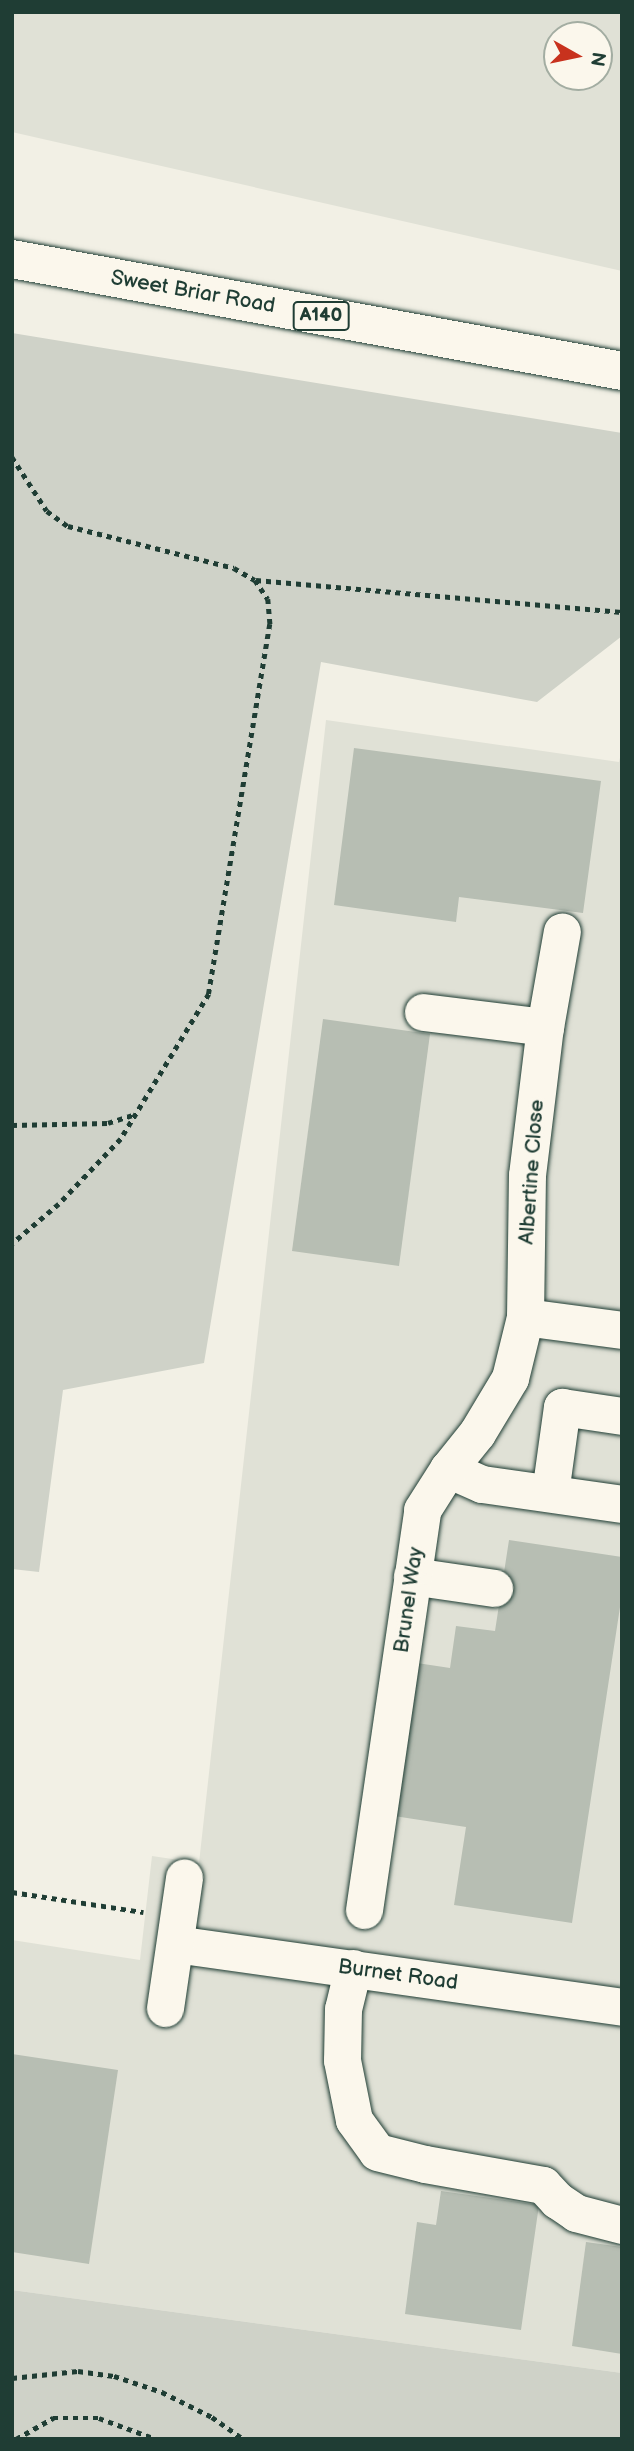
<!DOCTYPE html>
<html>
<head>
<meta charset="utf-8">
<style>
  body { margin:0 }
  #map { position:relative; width:634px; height:2451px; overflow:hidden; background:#f2f0e5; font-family:"Balsamiq Sans",sans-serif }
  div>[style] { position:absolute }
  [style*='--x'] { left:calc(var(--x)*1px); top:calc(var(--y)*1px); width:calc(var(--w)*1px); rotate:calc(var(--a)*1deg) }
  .built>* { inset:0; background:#e0e1d6 }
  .green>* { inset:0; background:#cfd2c8 }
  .building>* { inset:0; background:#b7beb3 }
  .path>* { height:4.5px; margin-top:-2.25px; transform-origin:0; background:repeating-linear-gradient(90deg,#1f3d34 0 5px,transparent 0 10px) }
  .roads { filter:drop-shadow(0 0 2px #1f3d34) drop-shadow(0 0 2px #1f3d34) }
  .minor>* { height:37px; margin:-18.5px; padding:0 18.5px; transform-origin:18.5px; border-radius:18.5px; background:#fbf7ec }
  .highway>* { height:38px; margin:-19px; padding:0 19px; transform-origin:19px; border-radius:19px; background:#fbf7ec }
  span { translate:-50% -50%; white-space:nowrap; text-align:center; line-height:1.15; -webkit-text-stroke:7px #fbf7ec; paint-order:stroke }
  .shield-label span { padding:2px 5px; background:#fbf7ec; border:2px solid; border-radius:5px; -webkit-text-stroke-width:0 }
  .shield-label { font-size:19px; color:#1f3d34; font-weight:700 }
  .street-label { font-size:21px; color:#1f3d34 }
  .frame { position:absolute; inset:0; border:14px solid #1f3d34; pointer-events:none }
  .north { position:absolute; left:543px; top:21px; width:70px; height:70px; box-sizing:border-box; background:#fbf7ec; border:2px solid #a3ada2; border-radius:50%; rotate:99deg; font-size:19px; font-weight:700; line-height:28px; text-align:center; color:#1f3d34 }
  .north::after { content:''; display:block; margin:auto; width:24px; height:32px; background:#c8321e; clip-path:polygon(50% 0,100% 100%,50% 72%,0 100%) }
</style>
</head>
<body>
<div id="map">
  <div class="built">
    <div style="clip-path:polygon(evenodd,12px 12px,622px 12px,622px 271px,12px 132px,12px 12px,557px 35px,599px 35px,599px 77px,557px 77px,557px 35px)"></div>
    <div style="clip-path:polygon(326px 720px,619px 762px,622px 749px,622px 2373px,12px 2290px,12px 1940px,140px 1960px,152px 1856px,199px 1863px)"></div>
  </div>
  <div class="green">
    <div style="clip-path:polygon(12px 333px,622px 433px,622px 636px,537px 702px,321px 662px,204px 1363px,63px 1390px,39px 1572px,12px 1569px)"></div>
    <div style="clip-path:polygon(12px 2290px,622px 2373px,622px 2439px,12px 2439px)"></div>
  </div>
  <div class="building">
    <div style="clip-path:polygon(354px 748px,601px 781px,583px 913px,459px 897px,456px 922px,334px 905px)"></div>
    <div style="clip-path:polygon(323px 1019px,430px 1034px,399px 1266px,292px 1251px)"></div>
    <div style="clip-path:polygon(509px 1540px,622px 1557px,622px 1594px,572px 1923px,454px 1905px,466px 1827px,394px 1816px,417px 1663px,450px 1668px,456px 1626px,495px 1631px)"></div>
    <div style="clip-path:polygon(12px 2054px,118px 2070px,89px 2264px,12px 2252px)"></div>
    <div style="clip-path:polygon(441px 2191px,539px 2205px,521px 2330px,405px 2314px,417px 2222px,436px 2225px)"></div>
    <div style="clip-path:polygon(586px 2242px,622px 2247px,622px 2354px,572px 2346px)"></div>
  </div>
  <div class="path">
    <div style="--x:12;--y:457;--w:64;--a:57.1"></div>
    <div style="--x:47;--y:511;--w:26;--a:36"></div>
    <div style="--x:68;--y:526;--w:171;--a:14.2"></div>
    <div style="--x:234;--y:568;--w:24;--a:30"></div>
    <div style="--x:255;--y:580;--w:23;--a:56"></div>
    <div style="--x:268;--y:599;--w:25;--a:85"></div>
    <div style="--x:270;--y:624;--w:375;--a:99.4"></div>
    <div style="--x:209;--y:994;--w:170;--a:121.3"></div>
    <div style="--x:121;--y:1139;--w:90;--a:133.6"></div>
    <div style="--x:59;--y:1204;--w:62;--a:139.6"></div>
    <div style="--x:256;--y:580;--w:367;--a:5"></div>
    <div style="--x:12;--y:1125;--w:96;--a:-1.2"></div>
    <div style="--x:108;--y:1123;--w:28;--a:-18"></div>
    <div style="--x:12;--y:1892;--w:133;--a:8.7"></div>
    <div style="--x:12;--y:2378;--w:66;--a:-6.1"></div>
    <div style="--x:78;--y:2371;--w:36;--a:8"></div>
    <div style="--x:114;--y:2376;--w:51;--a:18.4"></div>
    <div style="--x:162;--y:2392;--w:56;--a:26.6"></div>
    <div style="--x:212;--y:2417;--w:38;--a:35"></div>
    <div style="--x:16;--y:2439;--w:43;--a:-29.6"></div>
    <div style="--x:53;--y:2418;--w:46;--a:0"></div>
    <div style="--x:99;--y:2418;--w:61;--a:20.2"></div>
  </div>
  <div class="roads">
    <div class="minor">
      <div style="--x:423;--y:1012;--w:123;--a:7"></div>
      <div style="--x:525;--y:1317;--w:98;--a:7.6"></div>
      <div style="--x:448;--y:1469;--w:37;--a:24"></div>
      <div style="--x:482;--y:1484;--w:141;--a:8.1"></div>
      <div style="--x:550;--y:1493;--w:87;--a:-82.1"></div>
      <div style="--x:562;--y:1407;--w:61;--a:8.5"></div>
      <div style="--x:412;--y:1576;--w:83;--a:8.3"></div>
      <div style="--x:364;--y:1910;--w:404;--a:-81.7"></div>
      <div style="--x:422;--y:1510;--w:49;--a:-57.6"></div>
      <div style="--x:448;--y:1469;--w:46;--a:-51.1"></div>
      <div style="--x:477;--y:1433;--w:64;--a:-59"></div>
      <div style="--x:510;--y:1378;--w:63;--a:-76.2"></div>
      <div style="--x:525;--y:1317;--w:142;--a:-89.2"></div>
      <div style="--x:527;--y:1175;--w:149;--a:-83.1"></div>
      <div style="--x:545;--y:1027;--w:97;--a:-80"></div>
      <div style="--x:175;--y:1944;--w:451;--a:8"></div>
      <div style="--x:353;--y:1968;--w:42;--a:103.7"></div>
      <div style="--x:343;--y:2009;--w:51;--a:91.1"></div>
      <div style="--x:342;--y:2060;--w:61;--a:78.7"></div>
      <div style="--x:354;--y:2120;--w:39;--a:54"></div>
      <div style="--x:377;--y:2152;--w:49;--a:14"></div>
      <div style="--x:425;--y:2164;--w:120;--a:10.1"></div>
      <div style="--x:543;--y:2185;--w:21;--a:47"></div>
      <div style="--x:557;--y:2200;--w:23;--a:34"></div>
      <div style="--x:576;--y:2213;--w:48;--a:14.6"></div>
      <div style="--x:165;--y:2008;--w:132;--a:-81.7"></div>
    </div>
    <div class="highway">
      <div style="--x:12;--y:259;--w:620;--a:10.4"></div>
    </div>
  </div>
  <div class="shield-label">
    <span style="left:321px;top:316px">A140</span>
  </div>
  <div class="street-label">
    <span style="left:193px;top:292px;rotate:10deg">Sweet Briar Road</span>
    <span style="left:532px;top:1172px;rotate:-86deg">Albertine Close</span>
    <span style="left:409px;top:1600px;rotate:-82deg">Brunel Way</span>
    <span style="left:398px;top:1975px;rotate:8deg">Burnet Road</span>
  </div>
  <div class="frame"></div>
  <div class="north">N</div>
</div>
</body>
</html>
